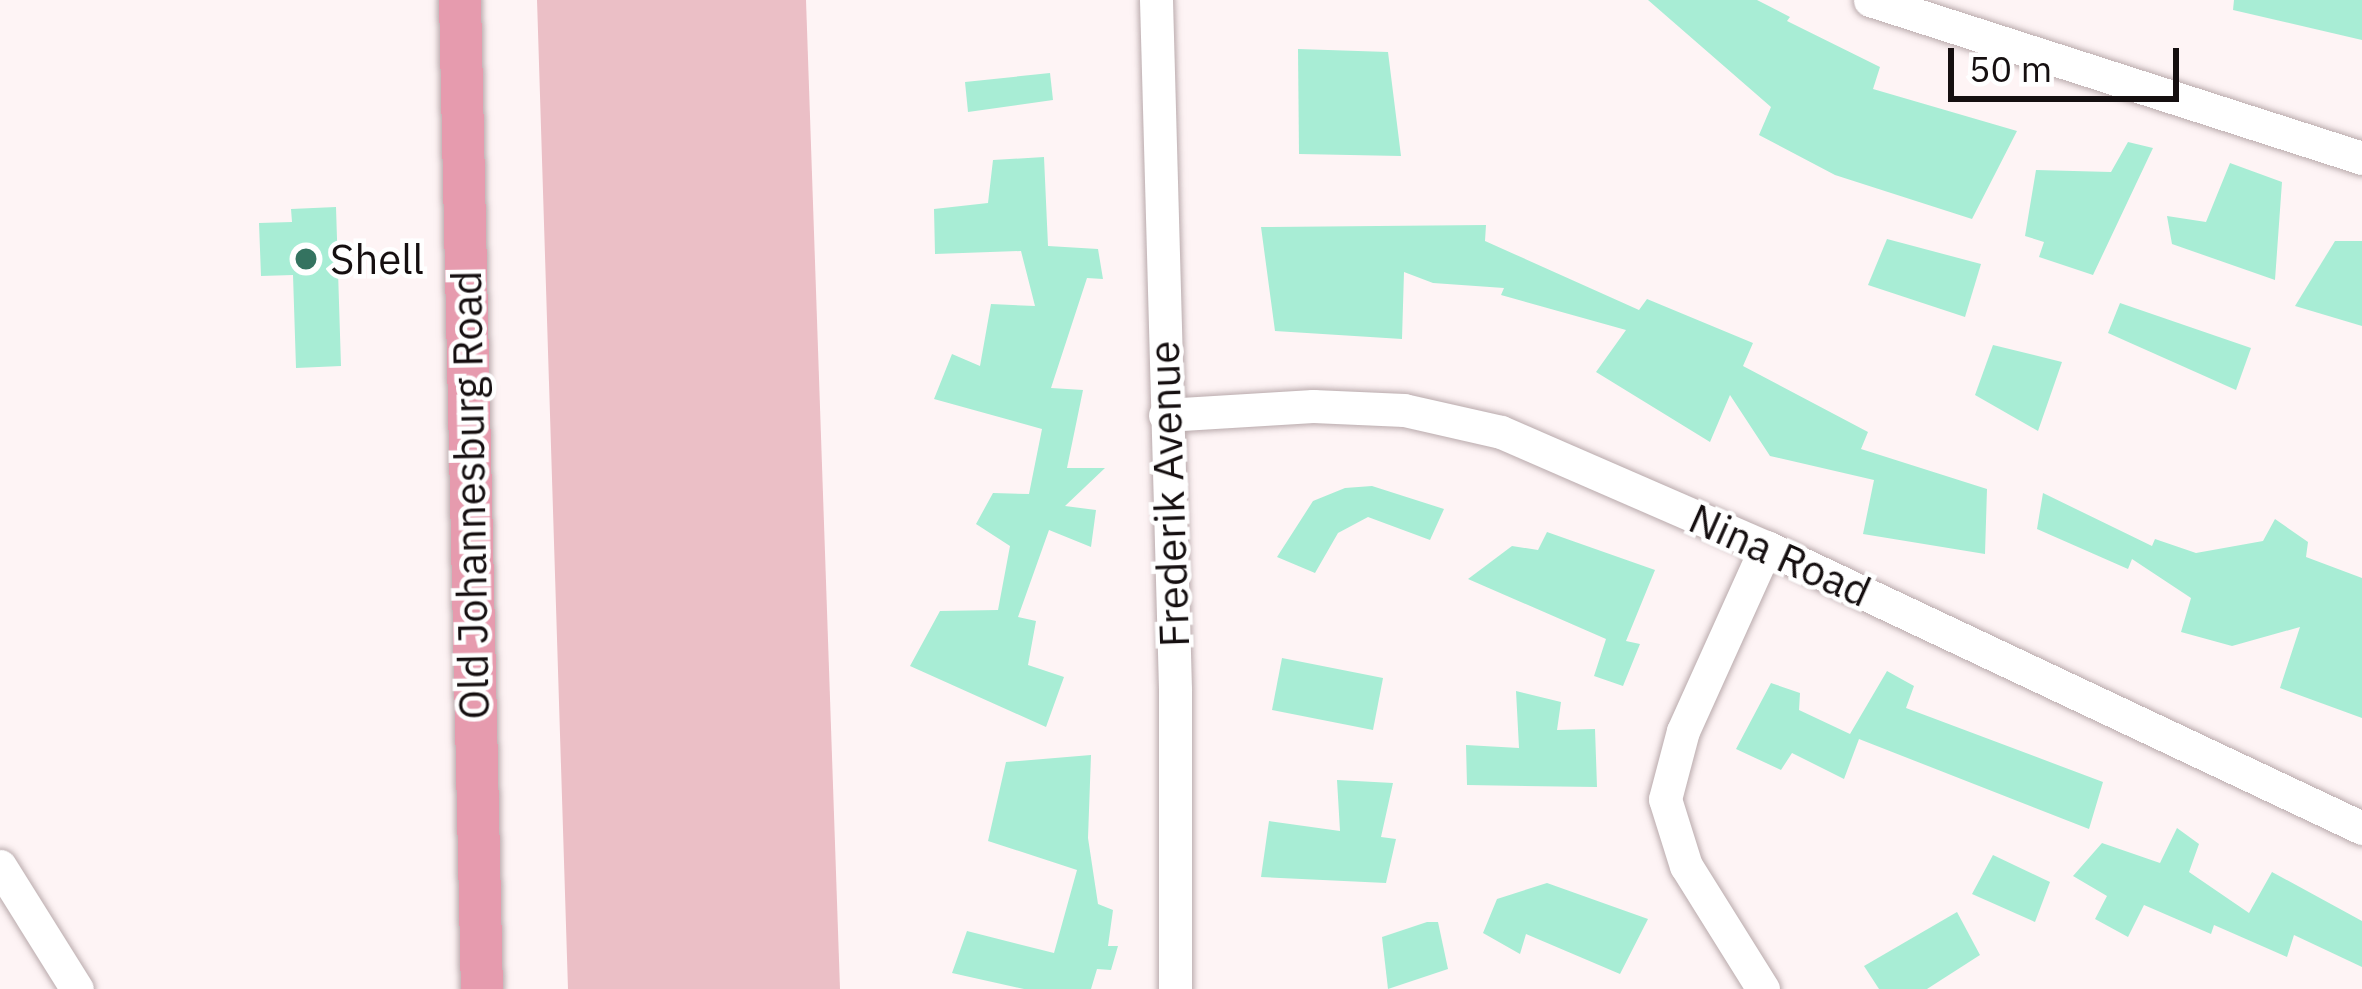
<!DOCTYPE html>
<html>
<head>
<meta charset="utf-8">
<style>
  body { margin:0 }
  #map { position:relative; width:2362px; height:989px; overflow:hidden; background:#fef4f5; font-family:"IBM Plex Sans",sans-serif }
  div>[style] { position:absolute }
  [style*='--x'] { left:calc(var(--x)*1px); top:calc(var(--y)*1px); width:calc(var(--w)*1px); rotate:calc(var(--a)*1deg) }
  .green>* { inset:0; background:#ebbfc6 }
  .building>* { inset:0; background:#a8edd5 }
  .roads { filter:drop-shadow(0 0 3px #b9aaac) drop-shadow(0 0 3px #b9aaac) }
  .minor>* { height:33px; margin:-16.5px; padding:0 16.5px; transform-origin:16.5px; border-radius:16.5px; background:#fff }
  .major>* { height:42px; margin:-21px; padding:0 21px; transform-origin:21px; border-radius:21px; background:#e69bae }
  .dots>* { width:33px; height:33px; translate:-50% -50%; box-sizing:border-box; border:6px solid #fff; border-radius:50% }
  span { translate:-50% -50%; white-space:nowrap; text-align:center; line-height:1.15; -webkit-text-stroke:9px #fff; paint-order:stroke }
  .poi-label { font-size:42px; color:#150f10 }
  .left { translate:0 -50%; text-align:left }
  .street-label { font-size:42px; color:#150f10 }
  .scale { position:absolute; left:1948px; top:48px; width:231px; height:54px; box-sizing:border-box; border:6px solid #150f10; border-top:0; padding-left:15px; font-size:36px; line-height:42px; white-space:nowrap; color:#150f10; -webkit-text-stroke:9px #fff; paint-order:stroke }
</style>
</head>
<body>
<div id="map">
  <div class="green">
    <div style="clip-path:polygon(537px 0,806px 0,840px 989px,568px 989px)"></div>
  </div>
  <div class="building">
    <div style="clip-path:polygon(1648px 0,1757px 0,1790px 17px,1787px 21px,1880px 67px,1873px 89px,2017px 131px,1972px 219px,1835px 175px,1759px 135px,1771px 107px)"></div>
    <div style="clip-path:polygon(2234px 0,2362px 0,2362px 40px,2233px 10px)"></div>
    <div style="clip-path:polygon(1298px 49px,1388px 52px,1401px 156px,1299px 154px)"></div>
    <div style="clip-path:polygon(1050px 73px,1053px 100px,968px 112px,965px 82px)"></div>
    <div style="clip-path:polygon(2128px 142px,2153px 148px,2093px 275px,2039px 257px,2044px 242px,2025px 236px,2036px 170px,2111px 172px)"></div>
    <div style="clip-path:polygon(1044px 157px,1048px 246px,1098px 249px,1103px 279px,1087px 278px,1051px 388px,1083px 390px,1067px 468px,1105px 468px,1065px 506px,1096px 510px,1091px 547px,1049px 530px,1018px 617px,1036px 621px,1028px 665px,1064px 677px,1046px 727px,910px 666px,940px 611px,998px 610px,1010px 546px,976px 524px,993px 493px,1029px 494px,1042px 429px,934px 399px,952px 354px,980px 366px,991px 304px,1035px 306px,1021px 251px,935px 254px,934px 209px,988px 203px,993px 160px)"></div>
    <div style="clip-path:polygon(2230px 163px,2282px 182px,2275px 280px,2172px 244px,2167px 216px,2206px 222px)"></div>
    <div style="clip-path:polygon(336px 207px,341px 366px,296px 368px,293px 275px,261px 276px,259px 223px,292px 222px,291px 209px)"></div>
    <div style="clip-path:polygon(1486px 225px,1485px 241px,1639px 310px,1647px 299px,1753px 343px,1743px 366px,1868px 432px,1861px 449px,1987px 489px,1985px 554px,1863px 534px,1874px 480px,1770px 456px,1730px 395px,1710px 442px,1596px 372px,1626px 330px,1501px 295px,1504px 288px,1433px 283px,1404px 272px,1402px 339px,1275px 331px,1261px 227px)"></div>
    <div style="clip-path:polygon(1887px 239px,1981px 264px,1965px 317px,1868px 285px)"></div>
    <div style="clip-path:polygon(2335px 241px,2362px 241px,2362px 326px,2295px 306px)"></div>
    <div style="clip-path:polygon(2120px 303px,2251px 348px,2236px 390px,2108px 333px)"></div>
    <div style="clip-path:polygon(1993px 345px,2062px 362px,2038px 431px,1975px 395px)"></div>
    <div style="clip-path:polygon(1372px 486px,1444px 509px,1430px 540px,1368px 517px,1338px 533px,1315px 573px,1277px 557px,1313px 501px,1345px 488px)"></div>
    <div style="clip-path:polygon(2043px 493px,2152px 546px,2155px 539px,2196px 553px,2263px 541px,2275px 519px,2308px 542px,2306px 557px,2362px 578px,2362px 718px,2280px 688px,2300px 627px,2232px 646px,2181px 632px,2191px 598px,2132px 559px,2128px 569px,2037px 529px)"></div>
    <div style="clip-path:polygon(1547px 532px,1655px 570px,1626px 641px,1640px 644px,1623px 686px,1594px 676px,1606px 639px,1468px 579px,1512px 546px,1538px 550px)"></div>
    <div style="clip-path:polygon(1282px 658px,1383px 678px,1373px 730px,1272px 710px)"></div>
    <div style="clip-path:polygon(1887px 671px,1914px 686px,1906px 708px,2103px 782px,2089px 829px,1859px 739px,1844px 779px,1792px 753px,1781px 770px,1736px 749px,1771px 683px,1800px 693px,1799px 710px,1850px 734px)"></div>
    <div style="clip-path:polygon(1516px 691px,1561px 702px,1557px 730px,1595px 729px,1597px 787px,1467px 785px,1466px 745px,1519px 748px)"></div>
    <div style="clip-path:polygon(1091px 755px,1088px 838px,1098px 904px,1113px 910px,1108px 946px,1118px 946px,1111px 970px,1097px 969px,1091px 989px,1024px 989px,952px 973px,967px 931px,1054px 953px,1077px 870px,988px 841px,1006px 762px)"></div>
    <div style="clip-path:polygon(1337px 780px,1393px 783px,1381px 837px,1396px 839px,1386px 883px,1261px 877px,1269px 821px,1340px 831px)"></div>
    <div style="clip-path:polygon(2177px 828px,2199px 844px,2189px 872px,2249px 913px,2272px 872px,2362px 921px,2362px 967px,2294px 935px,2287px 957px,2214px 925px,2211px 934px,2144px 905px,2128px 937px,2095px 919px,2107px 896px,2073px 876px,2102px 843px,2160px 863px)"></div>
    <div style="clip-path:polygon(1993px 855px,2050px 882px,2035px 922px,1972px 894px)"></div>
    <div style="clip-path:polygon(1547px 883px,1648px 919px,1620px 974px,1526px 934px,1520px 954px,1483px 933px,1497px 899px)"></div>
    <div style="clip-path:polygon(1957px 912px,1980px 955px,1927px 989px,1879px 989px,1864px 966px)"></div>
    <div style="clip-path:polygon(1427px 922px,1438px 922px,1448px 969px,1388px 989px,1382px 937px)"></div>
  </div>
  <div class="roads">
    <div class="minor">
      <div style="--x:1156;--y:0;--w:690;--a:88.42"></div>
      <div style="--x:1175;--y:690;--w:299;--a:90"></div>
      <div style="--x:1870;--y:0;--w:517;--a:17.8"></div>
      <div style="--x:1165;--y:415;--w:148;--a:-3.5"></div>
      <div style="--x:1313;--y:406;--w:91;--a:2.5"></div>
      <div style="--x:1404;--y:410;--w:99;--a:12.8"></div>
      <div style="--x:1501;--y:432;--w:289;--a:23.5"></div>
      <div style="--x:1766;--y:547;--w:659;--a:25.24"></div>
      <div style="--x:0;--y:866;--w:145;--a:58"></div>
      <div style="--x:1763;--y:989;--w:145;--a:-122"></div>
      <div style="--x:1686;--y:866;--w:70;--a:-107.4"></div>
      <div style="--x:1665;--y:799;--w:70;--a:-75.2"></div>
      <div style="--x:1683;--y:731;--w:202;--a:-65.7"></div>
    </div>
    <div class="major">
      <div style="--x:460;--y:0;--w:989;--a:88.73"></div>
    </div>
  </div>
  <div class="dots">
    <div style="left:306px;top:259px;background:#347360"></div>
  </div>
  <div class="poi-label">
    <span class="left" style="left:330px;top:259px">Shell</span>
  </div>
  <div class="street-label">
    <span style="left:1169px;top:494px;rotate:-92deg">Frederik Avenue</span>
    <span style="left:470px;top:495px;rotate:-91deg">Old Johannesburg Road</span>
    <span style="left:1780px;top:555px;rotate:24deg">Nina Road</span>
  </div>
  <div class="scale">50 m</div>
</div>
</body>
</html>
